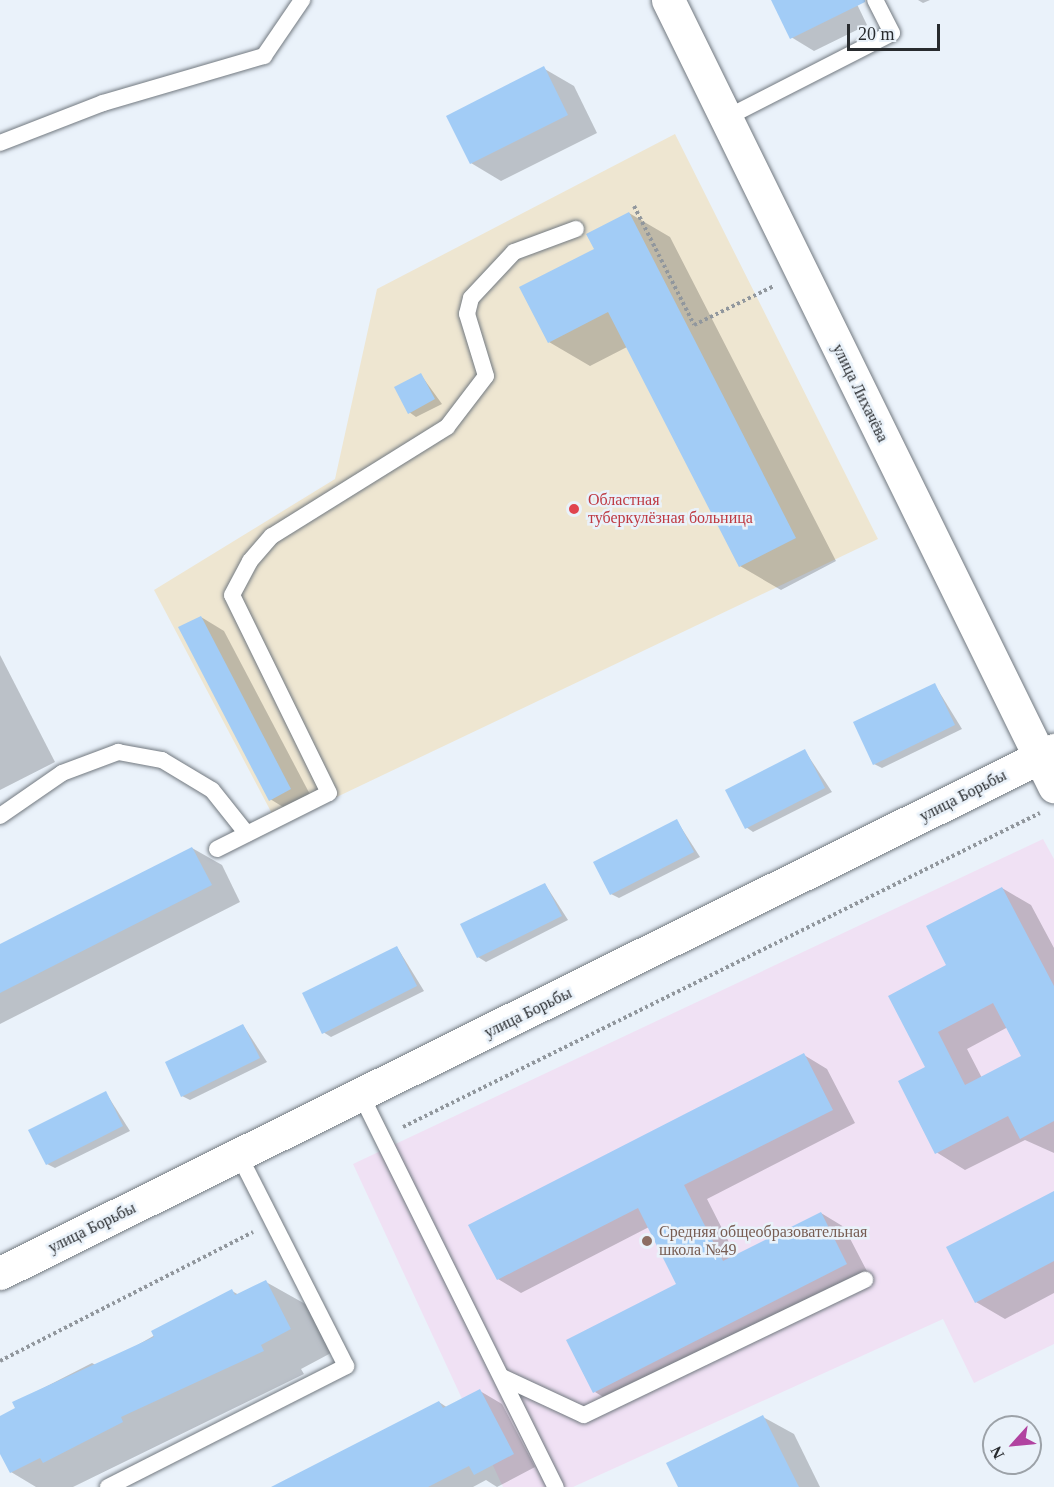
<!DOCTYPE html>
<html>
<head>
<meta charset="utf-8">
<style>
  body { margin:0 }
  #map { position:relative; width:1054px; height:1487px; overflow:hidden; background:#eaf2fa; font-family:"Times New Roman",serif }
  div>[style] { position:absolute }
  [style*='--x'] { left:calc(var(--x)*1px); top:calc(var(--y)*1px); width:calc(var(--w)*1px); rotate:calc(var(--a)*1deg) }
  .education>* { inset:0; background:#f0e1f4 }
  .medical>* { inset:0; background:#eee6d1 }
  .shadow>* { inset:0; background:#0003 }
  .building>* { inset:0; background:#a2ccf6 }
  .path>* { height:4px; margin-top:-2px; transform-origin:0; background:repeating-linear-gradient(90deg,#91979d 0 3px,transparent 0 6px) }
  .roads { filter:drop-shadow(0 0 2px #727980) drop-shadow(0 0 2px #727980) }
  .lane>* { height:16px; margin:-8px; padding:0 8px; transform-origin:8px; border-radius:8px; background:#fff }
  .secondary>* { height:33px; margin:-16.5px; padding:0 16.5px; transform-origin:16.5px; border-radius:16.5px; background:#fff }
  .dots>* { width:16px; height:16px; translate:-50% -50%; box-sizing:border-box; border:3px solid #eaf2fa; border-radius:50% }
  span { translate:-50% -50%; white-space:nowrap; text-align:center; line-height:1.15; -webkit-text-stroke:5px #eaf2fa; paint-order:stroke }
  .street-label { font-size:16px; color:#282b2e }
  .health-label { font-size:16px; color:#be3a42 }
  .left { translate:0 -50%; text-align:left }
  .education-label { font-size:16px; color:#785e54 }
  .north { position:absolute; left:982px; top:1415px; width:60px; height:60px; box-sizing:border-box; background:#eaf2fa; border:2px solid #9ca2a8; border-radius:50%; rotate:243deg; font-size:16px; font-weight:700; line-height:24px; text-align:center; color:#282b2e }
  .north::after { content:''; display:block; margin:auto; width:21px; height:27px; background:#b143a0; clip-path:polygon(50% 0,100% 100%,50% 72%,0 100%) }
  .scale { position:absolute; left:847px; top:24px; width:93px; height:27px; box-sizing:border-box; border:3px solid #282b2e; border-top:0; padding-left:8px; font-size:18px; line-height:21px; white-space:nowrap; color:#282b2e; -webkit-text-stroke:4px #eaf2fa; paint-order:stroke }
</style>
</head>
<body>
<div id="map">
  <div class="education">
    <div style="clip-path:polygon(1043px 839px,1054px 859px,1054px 1344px,974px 1383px,943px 1319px,573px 1487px,503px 1487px,353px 1164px)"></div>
  </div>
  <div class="medical">
    <div style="clip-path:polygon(675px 134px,878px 539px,278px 825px,154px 590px,335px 479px,377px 289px)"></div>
  </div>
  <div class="shadow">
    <div style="clip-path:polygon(773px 0,855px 0,867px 25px,814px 51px,791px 37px)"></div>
    <div style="clip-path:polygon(918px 0,930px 0,923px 3px)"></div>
    <div style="clip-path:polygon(543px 68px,574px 86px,597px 133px,501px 181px,471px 163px)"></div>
    <div style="clip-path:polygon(629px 213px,670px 237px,836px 561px,781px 590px,740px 566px,627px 347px,590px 366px,549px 342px,596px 250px)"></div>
    <div style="clip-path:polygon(421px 375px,442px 404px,416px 417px,409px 412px)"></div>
    <div style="clip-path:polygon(201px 617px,224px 631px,314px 802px,293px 813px,270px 799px)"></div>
    <div style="clip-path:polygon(0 655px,55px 762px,0 790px)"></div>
    <div style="clip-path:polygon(935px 685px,962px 729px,882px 768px,874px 764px)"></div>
    <div style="clip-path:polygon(805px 751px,832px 792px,753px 832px,746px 827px)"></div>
    <div style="clip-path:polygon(677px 821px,700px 857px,619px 898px,611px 894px)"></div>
    <div style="clip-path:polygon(192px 848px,222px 865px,240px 902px,0 1024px,0 945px)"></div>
    <div style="clip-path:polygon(545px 884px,568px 920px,486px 962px,478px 957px)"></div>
    <div style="clip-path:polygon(evenodd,1002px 888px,1031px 905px,1054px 948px,1054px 1153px,1025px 1140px,965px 1170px,936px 1152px,928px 1067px,948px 966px,1002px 888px,1008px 1027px,1023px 1057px,982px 1078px,967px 1049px,1008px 1027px)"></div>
    <div style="clip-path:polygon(397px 947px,424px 991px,331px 1037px,323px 1032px)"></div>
    <div style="clip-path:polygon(243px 1025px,267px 1062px,190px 1100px,182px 1096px)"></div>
    <div style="clip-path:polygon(804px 1055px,827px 1069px,855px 1123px,707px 1199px,736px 1256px,821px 1213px,844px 1227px,870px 1277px,618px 1406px,595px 1392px,678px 1284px,649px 1227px,521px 1293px,498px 1279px)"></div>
    <div style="clip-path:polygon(106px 1093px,130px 1131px,55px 1168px,47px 1164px)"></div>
    <div style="clip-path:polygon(1054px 1193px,1054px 1293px,1005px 1319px,976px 1302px)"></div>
    <div style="clip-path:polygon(266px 1282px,307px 1305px,331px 1353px,301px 1369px,304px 1374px,73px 1487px,36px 1487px,11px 1472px,0 1451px,0 1418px,17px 1409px,14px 1403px,92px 1363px,99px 1367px,232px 1291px,239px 1295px)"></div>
    <div style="clip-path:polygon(480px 1391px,502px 1404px,535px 1467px,497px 1487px,486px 1480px,473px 1487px,286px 1487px,439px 1402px,448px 1408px)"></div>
    <div style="clip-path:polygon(763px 1417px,794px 1434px,820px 1487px,680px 1487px)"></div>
  </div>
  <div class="building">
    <div style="clip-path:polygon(771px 0,865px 0,865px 2px,790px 39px)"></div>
    <div style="clip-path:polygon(544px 66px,568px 115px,470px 164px,446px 116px)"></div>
    <div style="clip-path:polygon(629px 212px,796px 538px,739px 567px,608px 312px,548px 343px,519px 287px,594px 249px,586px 234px)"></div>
    <div style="clip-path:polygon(421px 373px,435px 399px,408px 414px,394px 387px)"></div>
    <div style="clip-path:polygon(201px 616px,291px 789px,269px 801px,178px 627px)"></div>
    <div style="clip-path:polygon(935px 683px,955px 725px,873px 765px,853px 722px)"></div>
    <div style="clip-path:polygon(805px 749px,825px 788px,745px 829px,725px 790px)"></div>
    <div style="clip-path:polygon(677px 819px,694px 852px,610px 895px,593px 862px)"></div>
    <div style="clip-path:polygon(192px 847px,212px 885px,0 993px,0 944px)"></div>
    <div style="clip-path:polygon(545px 883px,562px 916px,477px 958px,460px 924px)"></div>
    <div style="clip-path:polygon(evenodd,1002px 887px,1054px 986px,1054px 1121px,1020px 1139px,1008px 1116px,935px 1154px,898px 1081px,925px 1067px,888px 996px,946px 965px,926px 926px,1002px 887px,993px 1003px,1021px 1056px,965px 1085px,938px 1032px,993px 1003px)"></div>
    <div style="clip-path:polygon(397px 946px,417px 986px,322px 1034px,302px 993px)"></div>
    <div style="clip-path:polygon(243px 1024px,260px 1058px,181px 1097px,165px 1062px)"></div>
    <div style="clip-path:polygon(804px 1053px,833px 1110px,684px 1185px,723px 1261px,821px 1212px,847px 1264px,593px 1393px,566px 1340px,676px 1284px,638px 1208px,497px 1280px,468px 1225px)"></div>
    <div style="clip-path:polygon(106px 1091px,123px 1126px,46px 1165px,28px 1130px)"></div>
    <div style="clip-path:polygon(1054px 1191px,1054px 1261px,975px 1303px,946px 1247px)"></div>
    <div style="clip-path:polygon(266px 1280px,291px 1329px,261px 1345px,264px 1351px,121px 1417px,123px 1422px,43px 1463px,40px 1458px,10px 1473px,0 1454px,0 1416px,15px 1408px,12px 1402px,154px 1337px,151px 1331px,232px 1289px,235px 1295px)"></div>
    <div style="clip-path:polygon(480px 1389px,514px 1454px,474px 1475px,469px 1466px,428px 1487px,271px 1487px,439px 1401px,443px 1408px)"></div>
    <div style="clip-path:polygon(763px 1415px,799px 1487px,678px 1487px,666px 1463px)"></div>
  </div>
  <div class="path">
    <div style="--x:634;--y:206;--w:133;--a:63.2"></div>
    <div style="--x:694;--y:325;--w:89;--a:-26"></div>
    <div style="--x:403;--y:1127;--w:710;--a:-26.24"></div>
    <div style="--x:0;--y:1361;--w:284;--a:-27"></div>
  </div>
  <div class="roads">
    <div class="lane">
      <div style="--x:726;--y:118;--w:186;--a:-27.1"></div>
      <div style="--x:892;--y:33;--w:37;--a:-117"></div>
      <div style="--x:0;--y:143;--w:110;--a:-21.2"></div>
      <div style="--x:103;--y:103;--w:168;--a:-16.3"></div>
      <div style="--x:264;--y:56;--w:68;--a:-55.8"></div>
      <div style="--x:0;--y:816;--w:75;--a:-34.7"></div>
      <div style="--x:62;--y:773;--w:60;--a:-20.6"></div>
      <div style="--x:118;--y:752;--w:45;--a:10.3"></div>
      <div style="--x:162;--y:760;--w:58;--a:31"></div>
      <div style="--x:212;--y:790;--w:56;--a:51.5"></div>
      <div style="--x:217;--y:849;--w:125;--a:-26.6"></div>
      <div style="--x:329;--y:793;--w:220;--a:-116.1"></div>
      <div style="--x:232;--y:595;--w:38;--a:-62"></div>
      <div style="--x:250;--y:561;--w:33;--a:-49"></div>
      <div style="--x:272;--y:536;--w:206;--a:-31.9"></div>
      <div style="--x:447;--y:427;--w:64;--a:-52.6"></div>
      <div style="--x:486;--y:376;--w:65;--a:-107"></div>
      <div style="--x:467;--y:314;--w:16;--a:-76"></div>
      <div style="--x:471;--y:298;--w:63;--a:-46.9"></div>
      <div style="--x:514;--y:252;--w:66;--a:-20.4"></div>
      <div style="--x:361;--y:1095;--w:438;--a:63.6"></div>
      <div style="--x:502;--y:1377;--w:90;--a:24.9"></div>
      <div style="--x:584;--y:1415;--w:312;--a:-25.7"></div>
      <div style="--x:108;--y:1487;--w:267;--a:-26.9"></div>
      <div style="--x:346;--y:1366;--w:237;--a:-116.9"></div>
    </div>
    <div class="secondary">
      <div style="--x:668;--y:0;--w:876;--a:63.84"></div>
      <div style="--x:0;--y:1273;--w:1177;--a:-26.39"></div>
    </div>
  </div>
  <div class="dots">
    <div style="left:574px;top:509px;background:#e0444e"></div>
    <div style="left:647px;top:1241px;background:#8d6e63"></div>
  </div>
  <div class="street-label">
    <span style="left:860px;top:393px;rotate:64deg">улица Лихачёва</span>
    <span style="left:963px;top:796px;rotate:-27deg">улица Борьбы</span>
    <span style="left:528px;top:1013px;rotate:-26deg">улица Борьбы</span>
    <span style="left:92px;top:1228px;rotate:-26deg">улица Борьбы</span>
  </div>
  <div class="health-label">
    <span class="left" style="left:588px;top:509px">Областная<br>туберкулёзная больница</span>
  </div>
  <div class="education-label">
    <span class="left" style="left:659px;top:1241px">Средняя общеобразовательная<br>школа №49</span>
  </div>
  <div class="north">N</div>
  <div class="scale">20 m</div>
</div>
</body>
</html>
